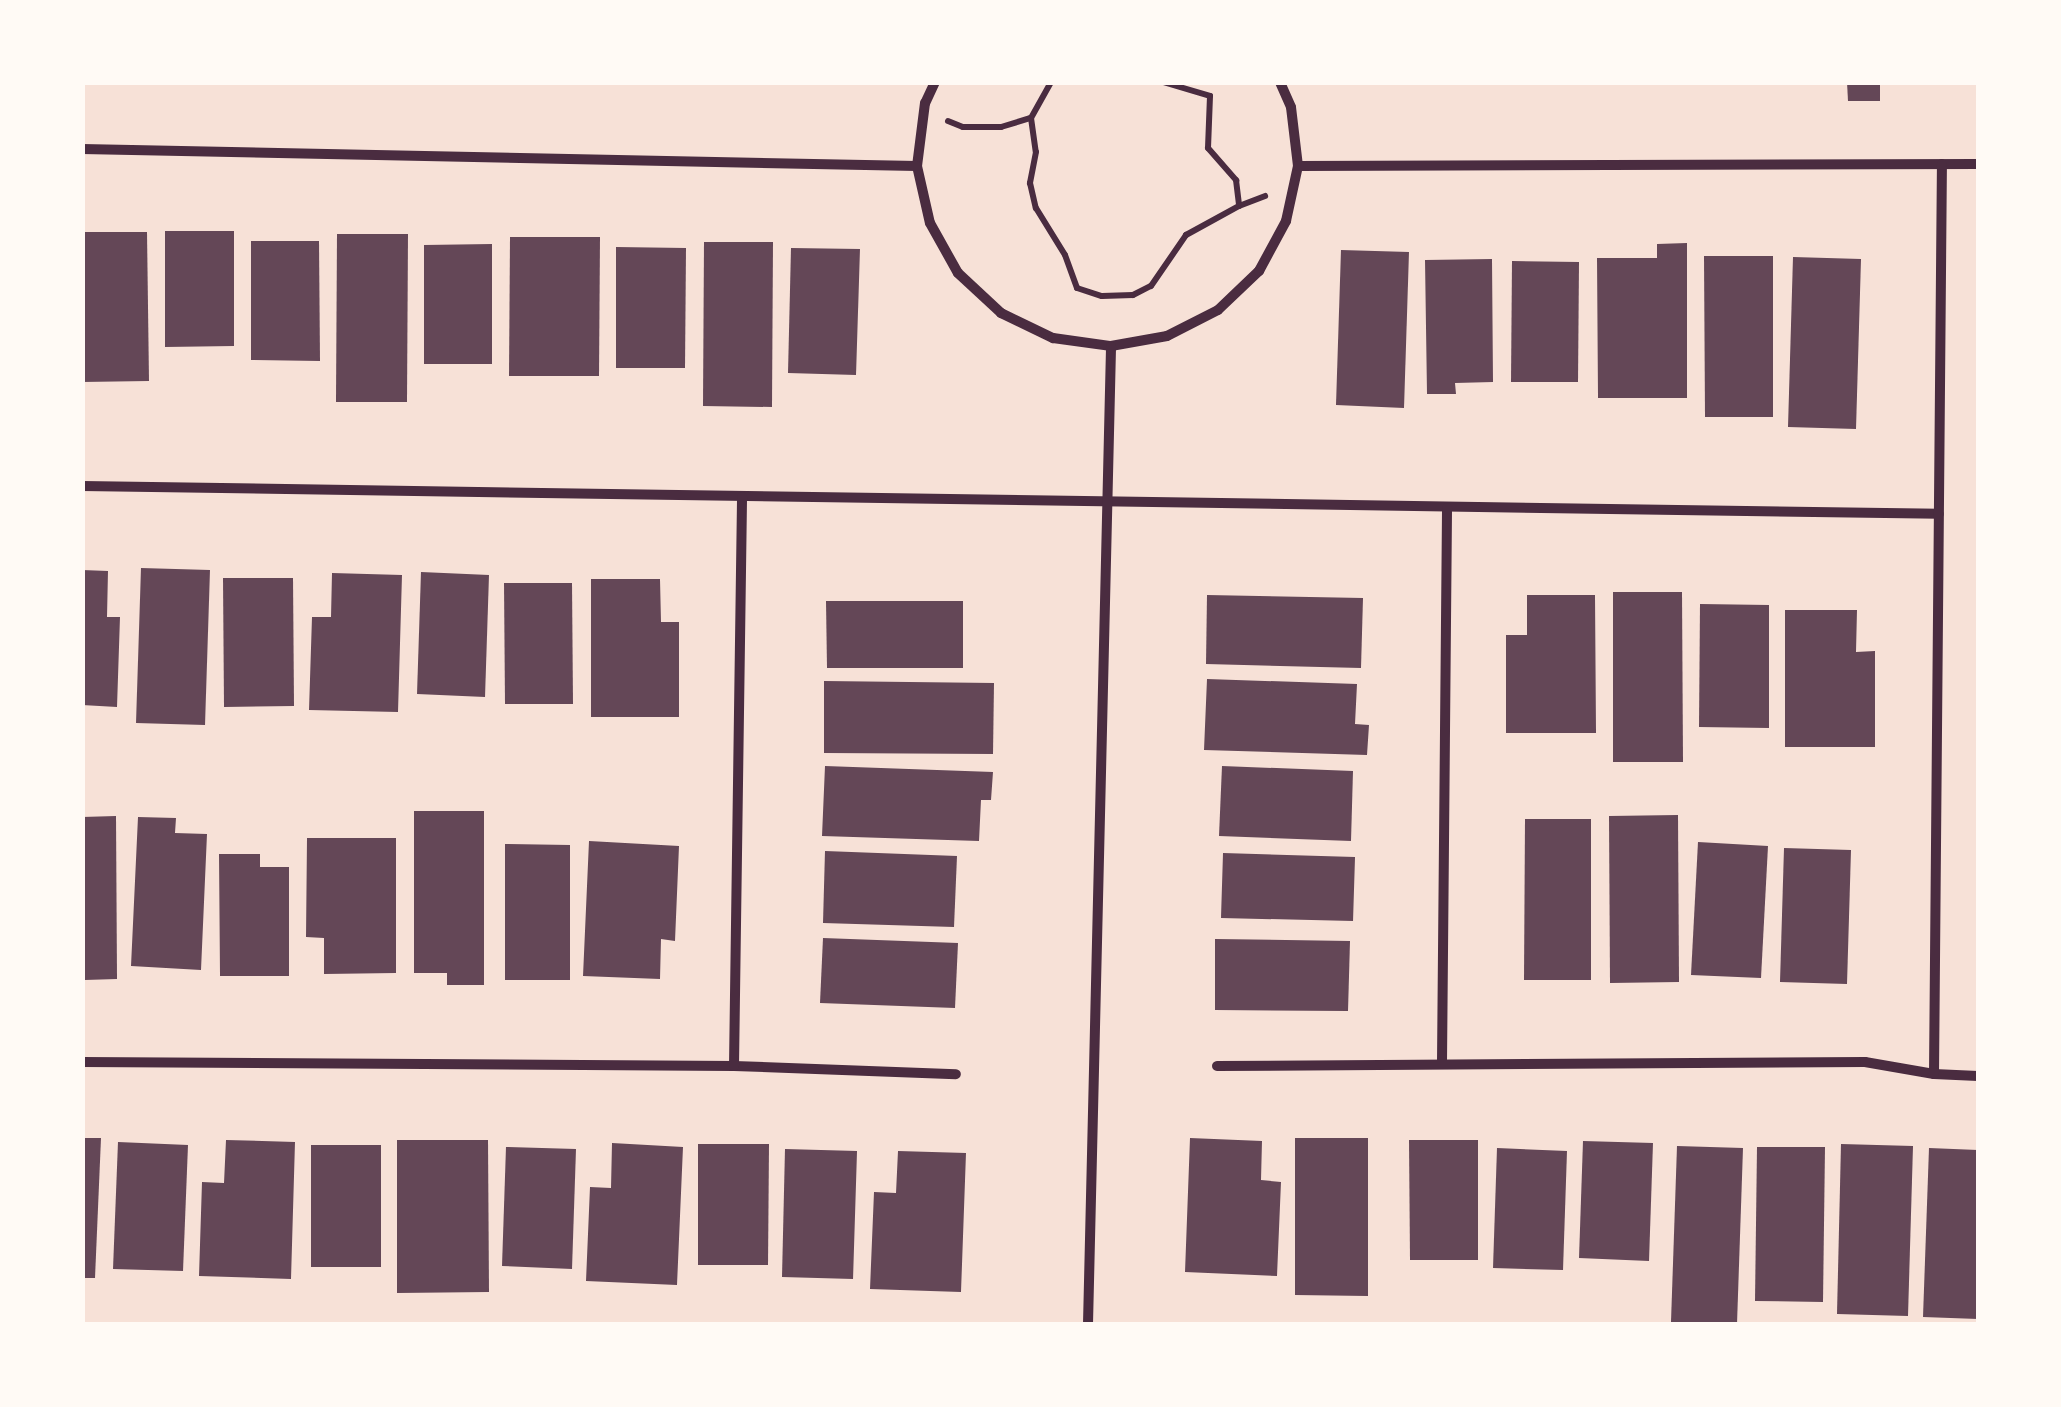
<!DOCTYPE html>
<html>
<head>
<meta charset="utf-8">
<style>
  body { margin:0 }
  #map { position:relative; width:2061px; height:1407px; overflow:hidden; background:#f7e1d7; font-family:"Varela Round",sans-serif }
  div>[style] { position:absolute }
  [style*='--x'] { left:calc(var(--x)*1px); top:calc(var(--y)*1px); width:calc(var(--w)*1px); rotate:calc(var(--a)*1deg) }
  .building>* { inset:0; background:#644757 }
  .path>* { height:6px; margin:-3px; padding:0 3px; transform-origin:3px; border-radius:3px; background:#4a2c40 }
  .minor>* { height:10px; margin:-5px; padding:0 5px; transform-origin:5px; border-radius:5px; background:#4a2c40 }
  span { translate:-50% -50%; white-space:nowrap; text-align:center; line-height:1.15; -webkit-text-stroke:10px #fffaf5; paint-order:stroke }
  .frame { position:absolute; inset:0; border:85px solid #fffaf5; pointer-events:none }
</style>
</head>
<body>
<div id="map">
  <div class="building">
    <div style="clip-path:polygon(1847px 82px,1880px 82px,1880px 101px,1848px 101px)"></div>
    <div style="clip-path:polygon(165px 231px,234px 231px,234px 346px,165px 347px)"></div>
    <div style="clip-path:polygon(82px 232px,147px 232px,149px 381px,82px 382px)"></div>
    <div style="clip-path:polygon(337px 234px,408px 234px,407px 402px,336px 402px)"></div>
    <div style="clip-path:polygon(510px 237px,600px 237px,599px 376px,509px 376px)"></div>
    <div style="clip-path:polygon(251px 241px,319px 241px,320px 361px,251px 360px)"></div>
    <div style="clip-path:polygon(704px 242px,773px 242px,772px 407px,703px 406px)"></div>
    <div style="clip-path:polygon(1687px 243px,1687px 398px,1598px 398px,1597px 258px,1657px 258px,1657px 244px)"></div>
    <div style="clip-path:polygon(492px 244px,492px 364px,424px 364px,424px 245px)"></div>
    <div style="clip-path:polygon(616px 247px,686px 248px,685px 368px,616px 368px)"></div>
    <div style="clip-path:polygon(791px 248px,860px 249px,856px 375px,788px 373px)"></div>
    <div style="clip-path:polygon(1341px 250px,1409px 252px,1404px 408px,1336px 405px)"></div>
    <div style="clip-path:polygon(1704px 256px,1773px 256px,1773px 417px,1705px 417px)"></div>
    <div style="clip-path:polygon(1793px 257px,1861px 259px,1856px 429px,1788px 427px)"></div>
    <div style="clip-path:polygon(1492px 259px,1493px 382px,1455px 383px,1456px 394px,1427px 394px,1425px 260px)"></div>
    <div style="clip-path:polygon(1512px 261px,1579px 262px,1578px 382px,1511px 382px)"></div>
    <div style="clip-path:polygon(141px 568px,210px 570px,205px 725px,136px 723px)"></div>
    <div style="clip-path:polygon(82px 570px,108px 571px,107px 617px,120px 617px,117px 707px,82px 705px)"></div>
    <div style="clip-path:polygon(421px 572px,489px 575px,485px 697px,417px 694px)"></div>
    <div style="clip-path:polygon(332px 573px,402px 575px,398px 712px,309px 710px,312px 617px,331px 617px)"></div>
    <div style="clip-path:polygon(223px 578px,293px 578px,294px 706px,224px 707px)"></div>
    <div style="clip-path:polygon(591px 579px,660px 579px,661px 622px,679px 622px,679px 717px,591px 717px)"></div>
    <div style="clip-path:polygon(504px 583px,572px 583px,573px 704px,505px 704px)"></div>
    <div style="clip-path:polygon(1613px 592px,1682px 592px,1683px 762px,1613px 762px)"></div>
    <div style="clip-path:polygon(1207px 595px,1363px 598px,1361px 668px,1206px 664px)"></div>
    <div style="clip-path:polygon(1527px 595px,1595px 595px,1596px 733px,1506px 733px,1506px 635px,1527px 635px)"></div>
    <div style="clip-path:polygon(826px 601px,963px 601px,963px 668px,827px 668px)"></div>
    <div style="clip-path:polygon(1700px 604px,1769px 605px,1769px 728px,1699px 727px)"></div>
    <div style="clip-path:polygon(1785px 610px,1857px 610px,1856px 652px,1875px 651px,1875px 747px,1785px 747px)"></div>
    <div style="clip-path:polygon(1207px 679px,1357px 684px,1355px 724px,1369px 725px,1367px 755px,1204px 750px)"></div>
    <div style="clip-path:polygon(824px 681px,994px 683px,993px 754px,824px 753px)"></div>
    <div style="clip-path:polygon(825px 766px,993px 772px,991px 800px,981px 800px,979px 841px,822px 836px)"></div>
    <div style="clip-path:polygon(1222px 766px,1353px 771px,1351px 841px,1219px 836px)"></div>
    <div style="clip-path:polygon(414px 811px,484px 811px,484px 985px,447px 985px,447px 973px,414px 973px)"></div>
    <div style="clip-path:polygon(1678px 815px,1679px 982px,1610px 983px,1609px 816px)"></div>
    <div style="clip-path:polygon(116px 816px,117px 979px,85px 980px,82px 817px)"></div>
    <div style="clip-path:polygon(138px 817px,176px 818px,175px 833px,207px 834px,201px 970px,131px 966px)"></div>
    <div style="clip-path:polygon(1525px 819px,1591px 819px,1591px 980px,1524px 980px)"></div>
    <div style="clip-path:polygon(307px 838px,396px 838px,396px 973px,324px 974px,324px 938px,306px 937px)"></div>
    <div style="clip-path:polygon(589px 841px,679px 846px,675px 941px,661px 939px,660px 979px,583px 976px)"></div>
    <div style="clip-path:polygon(1698px 842px,1768px 846px,1761px 978px,1691px 975px)"></div>
    <div style="clip-path:polygon(505px 844px,570px 845px,570px 980px,505px 980px)"></div>
    <div style="clip-path:polygon(1784px 848px,1851px 850px,1847px 984px,1780px 982px)"></div>
    <div style="clip-path:polygon(825px 851px,957px 856px,954px 927px,823px 923px)"></div>
    <div style="clip-path:polygon(1223px 853px,1355px 857px,1353px 921px,1221px 918px)"></div>
    <div style="clip-path:polygon(219px 854px,260px 854px,260px 867px,289px 867px,289px 976px,220px 976px)"></div>
    <div style="clip-path:polygon(823px 938px,958px 943px,955px 1008px,820px 1003px)"></div>
    <div style="clip-path:polygon(1215px 939px,1350px 941px,1348px 1011px,1215px 1010px)"></div>
    <div style="clip-path:polygon(82px 1138px,101px 1138px,95px 1278px,82px 1278px)"></div>
    <div style="clip-path:polygon(1190px 1138px,1262px 1141px,1261px 1180px,1281px 1182px,1277px 1276px,1185px 1272px)"></div>
    <div style="clip-path:polygon(1295px 1138px,1368px 1138px,1368px 1296px,1295px 1295px)"></div>
    <div style="clip-path:polygon(226px 1140px,295px 1142px,291px 1279px,199px 1276px,202px 1182px,224px 1183px)"></div>
    <div style="clip-path:polygon(397px 1140px,488px 1140px,489px 1292px,397px 1293px)"></div>
    <div style="clip-path:polygon(1409px 1140px,1478px 1140px,1478px 1260px,1410px 1260px)"></div>
    <div style="clip-path:polygon(1583px 1141px,1653px 1143px,1649px 1261px,1579px 1258px)"></div>
    <div style="clip-path:polygon(118px 1142px,188px 1145px,183px 1271px,113px 1269px)"></div>
    <div style="clip-path:polygon(612px 1143px,683px 1147px,677px 1285px,586px 1281px,590px 1187px,611px 1188px)"></div>
    <div style="clip-path:polygon(698px 1144px,769px 1144px,768px 1265px,698px 1265px)"></div>
    <div style="clip-path:polygon(1841px 1144px,1913px 1146px,1908px 1316px,1837px 1314px)"></div>
    <div style="clip-path:polygon(311px 1145px,381px 1145px,381px 1267px,311px 1267px)"></div>
    <div style="clip-path:polygon(1677px 1146px,1743px 1148px,1737px 1324px,1671px 1322px)"></div>
    <div style="clip-path:polygon(506px 1147px,576px 1149px,572px 1269px,502px 1266px)"></div>
    <div style="clip-path:polygon(1757px 1147px,1825px 1147px,1823px 1302px,1755px 1301px)"></div>
    <div style="clip-path:polygon(1497px 1148px,1567px 1151px,1563px 1270px,1493px 1268px)"></div>
    <div style="clip-path:polygon(1929px 1148px,1978px 1150px,1978px 1319px,1923px 1317px)"></div>
    <div style="clip-path:polygon(785px 1149px,857px 1151px,853px 1279px,782px 1277px)"></div>
    <div style="clip-path:polygon(898px 1151px,966px 1153px,961px 1292px,870px 1289px,874px 1192px,896px 1193px)"></div>
  </div>
  <div class="path">
    <div style="--x:1163;--y:82;--w:49;--a:16.6"></div>
    <div style="--x:1210;--y:96;--w:52;--a:92.2"></div>
    <div style="--x:1208;--y:148;--w:43;--a:48.8"></div>
    <div style="--x:1236;--y:180;--w:26;--a:83"></div>
    <div style="--x:1239;--y:206;--w:28;--a:-21"></div>
    <div style="--x:1031;--y:118;--w:34;--a:82"></div>
    <div style="--x:1036;--y:152;--w:32;--a:101"></div>
    <div style="--x:1030;--y:183;--w:26;--a:77"></div>
    <div style="--x:1036;--y:208;--w:55;--a:58.3"></div>
    <div style="--x:1065;--y:255;--w:35;--a:70"></div>
    <div style="--x:1077;--y:288;--w:26;--a:18"></div>
    <div style="--x:1102;--y:296;--w:31;--a:-2"></div>
    <div style="--x:1133;--y:295;--w:20;--a:-27"></div>
    <div style="--x:1151;--y:286;--w:62;--a:-55.5"></div>
    <div style="--x:1186;--y:235;--w:60;--a:-28.7"></div>
    <div style="--x:948;--y:121;--w:16;--a:22"></div>
    <div style="--x:963;--y:127;--w:38;--a:0"></div>
    <div style="--x:1001;--y:127;--w:31;--a:-17"></div>
    <div style="--x:1031;--y:118;--w:41;--a:-60.9"></div>
  </div>
  <div class="minor">
    <div style="--x:935;--y:82;--w:23;--a:115"></div>
    <div style="--x:925;--y:103;--w:64;--a:97.2"></div>
    <div style="--x:917;--y:166;--w:58;--a:77.2"></div>
    <div style="--x:930;--y:223;--w:57;--a:60.8"></div>
    <div style="--x:958;--y:273;--w:59;--a:42.9"></div>
    <div style="--x:1001;--y:313;--w:58;--a:25.7"></div>
    <div style="--x:1053;--y:338;--w:59;--a:7.9"></div>
    <div style="--x:1111;--y:346;--w:57;--a:-10.1"></div>
    <div style="--x:1167;--y:336;--w:57;--a:-27"></div>
    <div style="--x:1218;--y:310;--w:57;--a:-43.6"></div>
    <div style="--x:1259;--y:271;--w:57;--a:-61.6"></div>
    <div style="--x:1286;--y:221;--w:56;--a:-77.7"></div>
    <div style="--x:1298;--y:166;--w:59;--a:-96.8"></div>
    <div style="--x:1291;--y:107;--w:27;--a:-114"></div>
    <div style="--x:82;--y:149;--w:835;--a:1.17"></div>
    <div style="--x:1298;--y:166;--w:680;--a:-0.17"></div>
    <div style="--x:82;--y:486;--w:1857;--a:0.86"></div>
    <div style="--x:82;--y:1062;--w:652;--a:0.35"></div>
    <div style="--x:734;--y:1066;--w:222;--a:2.1"></div>
    <div style="--x:1442;--y:1062;--w:554;--a:-89.48"></div>
    <div style="--x:734;--y:1066;--w:569;--a:-89.19"></div>
    <div style="--x:1217;--y:1066;--w:648;--a:-0.35"></div>
    <div style="--x:1865;--y:1062;--w:70;--a:9.9"></div>
    <div style="--x:1934;--y:1074;--w:44;--a:2.6"></div>
    <div style="--x:1934;--y:1074;--w:910;--a:-89.5"></div>
    <div style="--x:1088;--y:1324;--w:978;--a:-88.65"></div>
  </div>
  <div class="frame"></div>
</div>
</body>
</html>
